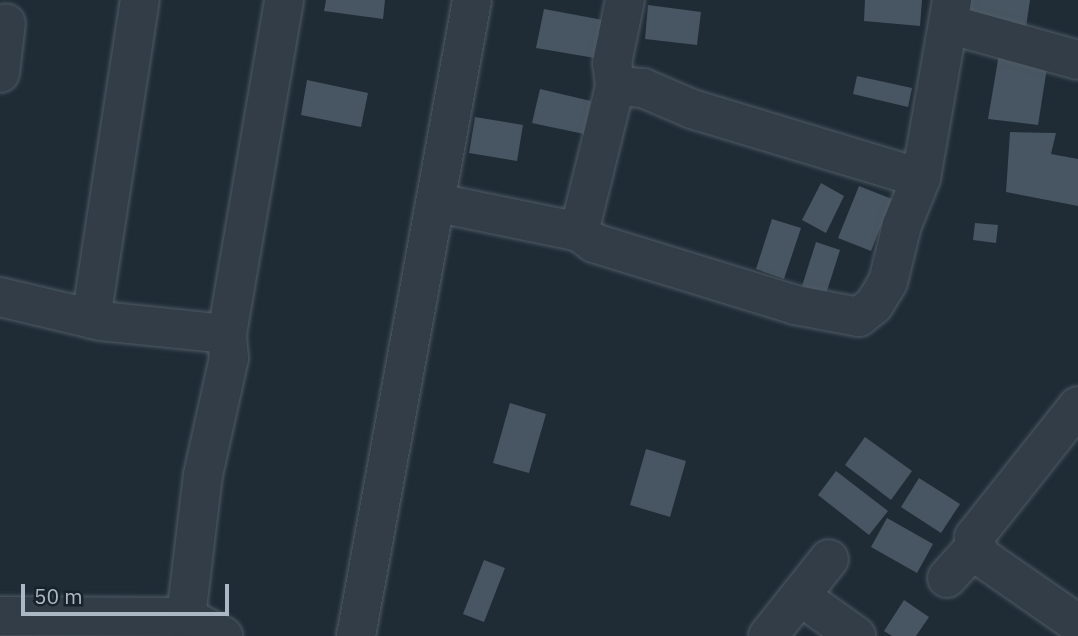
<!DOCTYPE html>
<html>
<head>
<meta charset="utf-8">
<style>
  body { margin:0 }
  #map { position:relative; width:1078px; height:636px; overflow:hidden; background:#1f2c36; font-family:"IBM Plex Sans",sans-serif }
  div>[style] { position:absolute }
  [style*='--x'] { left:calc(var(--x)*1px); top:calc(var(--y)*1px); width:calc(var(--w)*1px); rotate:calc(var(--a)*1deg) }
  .building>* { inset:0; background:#475662 }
  .roads { filter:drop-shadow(0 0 2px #505b65) drop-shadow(0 0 2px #505b65) }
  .minor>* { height:38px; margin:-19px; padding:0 19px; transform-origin:19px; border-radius:19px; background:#323d47 }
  span { translate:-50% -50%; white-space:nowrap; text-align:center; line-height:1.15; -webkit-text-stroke:6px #18222b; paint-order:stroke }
  .scale { position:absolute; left:21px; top:584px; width:208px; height:32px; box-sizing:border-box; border:4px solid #acb8c4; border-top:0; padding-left:9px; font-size:21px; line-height:24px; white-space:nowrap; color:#acb8c4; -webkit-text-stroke:5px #18222b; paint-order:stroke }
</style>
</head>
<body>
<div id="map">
  <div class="building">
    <div style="clip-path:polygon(326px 0,385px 0,383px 19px,324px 11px)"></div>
    <div style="clip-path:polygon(865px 0,922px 0,920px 26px,864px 21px)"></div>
    <div style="clip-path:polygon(968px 0,1030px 0,1026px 27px,967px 14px)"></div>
    <div style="clip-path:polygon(648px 5px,701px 12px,697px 45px,645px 39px)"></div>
    <div style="clip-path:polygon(544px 9px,603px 20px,595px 58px,536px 48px)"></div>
    <div style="clip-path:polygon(1000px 48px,1049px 55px,1038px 125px,988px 119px)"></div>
    <div style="clip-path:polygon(857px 76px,912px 88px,908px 107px,853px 94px)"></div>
    <div style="clip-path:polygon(307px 80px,368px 93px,361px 127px,301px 115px)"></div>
    <div style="clip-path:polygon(540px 89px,591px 101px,584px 134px,532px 123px)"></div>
    <div style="clip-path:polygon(475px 117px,523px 125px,517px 161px,469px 153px)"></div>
    <div style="clip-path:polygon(1010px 132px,1056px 133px,1051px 154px,1078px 159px,1078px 206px,1006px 192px)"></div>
    <div style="clip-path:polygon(821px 183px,844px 196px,826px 233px,802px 220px)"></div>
    <div style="clip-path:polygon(859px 186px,892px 199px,871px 251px,838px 238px)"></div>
    <div style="clip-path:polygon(772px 219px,801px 228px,784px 279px,756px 269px)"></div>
    <div style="clip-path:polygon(975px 223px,998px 225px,996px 243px,973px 240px)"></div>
    <div style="clip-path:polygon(816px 242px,840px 250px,826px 294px,802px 286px)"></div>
    <div style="clip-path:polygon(510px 403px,546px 414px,529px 473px,493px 463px)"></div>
    <div style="clip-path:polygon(865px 437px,912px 471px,891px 500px,845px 465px)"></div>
    <div style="clip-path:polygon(646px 449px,686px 461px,670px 517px,630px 505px)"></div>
    <div style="clip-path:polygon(836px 471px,888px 511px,869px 535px,818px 495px)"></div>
    <div style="clip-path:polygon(919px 478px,960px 504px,941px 533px,901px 507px)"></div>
    <div style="clip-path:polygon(887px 518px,933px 544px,917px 573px,871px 547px)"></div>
    <div style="clip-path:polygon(484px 560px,505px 568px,484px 622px,463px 614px)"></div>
    <div style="clip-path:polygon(904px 600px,929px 617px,916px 636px,892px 636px,884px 631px)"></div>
  </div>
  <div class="roads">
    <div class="minor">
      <div style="--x:948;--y:24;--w:135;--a:15.5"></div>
      <div style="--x:0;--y:73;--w:50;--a:-83.2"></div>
      <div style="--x:615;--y:86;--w:28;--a:4"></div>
      <div style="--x:643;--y:88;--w:53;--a:23.2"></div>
      <div style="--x:692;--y:109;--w:239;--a:16.8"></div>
      <div style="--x:438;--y:203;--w:144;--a:11.6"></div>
      <div style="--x:579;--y:232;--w:19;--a:36"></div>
      <div style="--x:594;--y:243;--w:210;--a:17.1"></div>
      <div style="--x:795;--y:305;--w:65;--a:10.6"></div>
      <div style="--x:859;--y:317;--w:19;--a:-39"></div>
      <div style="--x:874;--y:305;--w:27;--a:-59"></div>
      <div style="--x:888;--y:282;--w:59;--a:-76.2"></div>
      <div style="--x:902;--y:225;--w:51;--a:-68"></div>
      <div style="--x:921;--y:178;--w:181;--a:-80.1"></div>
      <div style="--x:579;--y:232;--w:150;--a:-76.1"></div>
      <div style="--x:615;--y:86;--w:23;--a:-97"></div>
      <div style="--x:612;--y:63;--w:64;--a:-78.3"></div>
      <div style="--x:0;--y:297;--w:104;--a:13.4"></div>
      <div style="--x:101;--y:321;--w:127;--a:5.9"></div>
      <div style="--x:91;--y:319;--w:323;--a:-81.3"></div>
      <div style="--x:1078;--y:406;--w:167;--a:128.4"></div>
      <div style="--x:974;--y:537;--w:20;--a:72"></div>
      <div style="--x:980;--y:556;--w:119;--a:34.8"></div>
      <div style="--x:947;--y:578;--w:42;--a:-47.9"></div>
      <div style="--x:800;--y:596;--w:69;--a:35.5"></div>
      <div style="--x:0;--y:616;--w:186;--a:0.3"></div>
      <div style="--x:186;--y:617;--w:42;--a:27.2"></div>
      <div style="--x:186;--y:617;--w:143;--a:-83.2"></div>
      <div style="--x:203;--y:475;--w:120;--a:-77.5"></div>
      <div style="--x:229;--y:358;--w:24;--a:-95"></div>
      <div style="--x:227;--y:334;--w:339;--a:-80.3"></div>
      <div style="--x:356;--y:636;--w:646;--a:-79.66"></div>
      <div style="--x:768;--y:636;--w:98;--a:-51.6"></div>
    </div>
  </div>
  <div class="scale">50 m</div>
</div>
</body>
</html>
